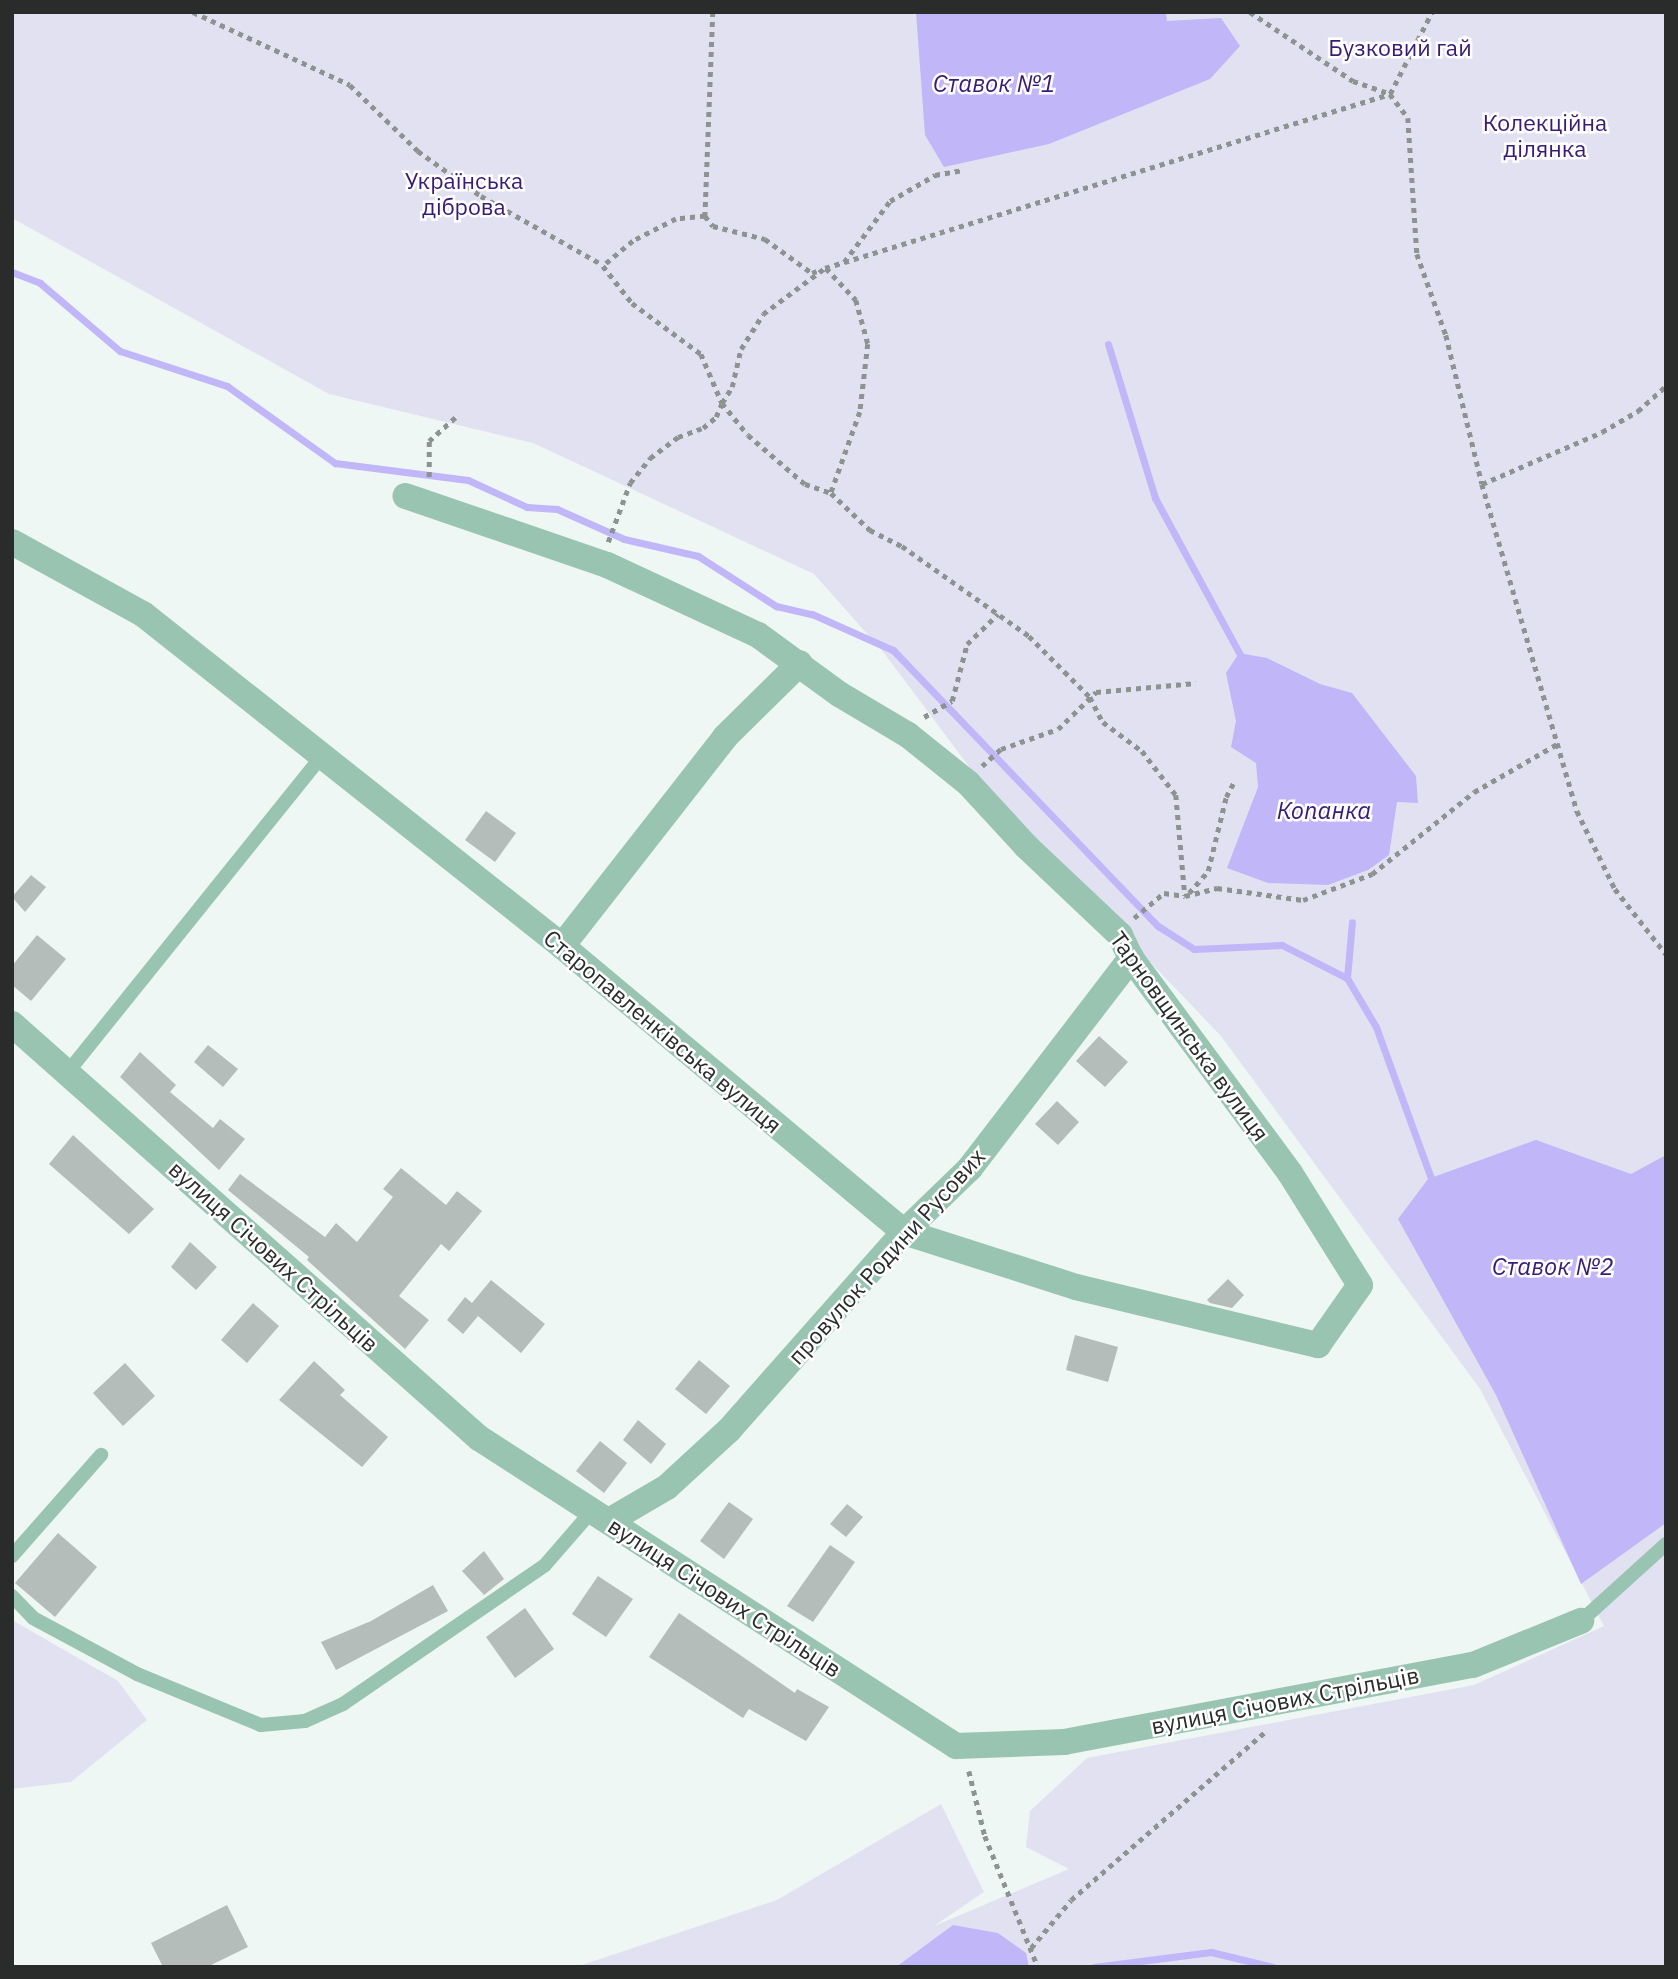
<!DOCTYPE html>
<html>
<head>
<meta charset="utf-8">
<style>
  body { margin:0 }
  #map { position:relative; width:1678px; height:1979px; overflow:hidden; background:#eef7f3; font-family:"IBM Plex Sans",sans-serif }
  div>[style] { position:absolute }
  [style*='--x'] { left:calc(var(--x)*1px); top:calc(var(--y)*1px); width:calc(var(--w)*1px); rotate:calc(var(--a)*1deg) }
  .green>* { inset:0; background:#e2e1f2 }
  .water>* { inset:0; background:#c0b6f8 }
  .stream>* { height:7px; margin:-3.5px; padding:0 3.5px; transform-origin:3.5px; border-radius:3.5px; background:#c0b6f8 }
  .building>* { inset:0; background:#b5bdba }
  .path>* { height:4.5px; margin-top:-2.25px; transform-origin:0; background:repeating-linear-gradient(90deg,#8d9390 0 5px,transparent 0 10px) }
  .service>* { height:14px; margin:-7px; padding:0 7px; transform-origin:7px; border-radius:7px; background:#99c4b2 }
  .minor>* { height:26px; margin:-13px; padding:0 13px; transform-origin:13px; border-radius:13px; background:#99c4b2 }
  span { translate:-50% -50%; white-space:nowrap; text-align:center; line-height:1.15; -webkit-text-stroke:5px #fff; paint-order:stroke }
  .park-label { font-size:23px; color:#381b77 }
  .street-label { font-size:23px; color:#292c2b }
  .water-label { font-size:24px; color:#381b77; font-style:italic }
  .frame { position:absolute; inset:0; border:14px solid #292c2b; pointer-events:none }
</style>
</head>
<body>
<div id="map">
  <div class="green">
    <div style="clip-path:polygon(12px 12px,1666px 12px,1666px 1967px,576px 1967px,777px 1900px,941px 1804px,984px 1892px,934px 1926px,1069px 1869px,1026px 1847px,1030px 1811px,1087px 1758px,1474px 1685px,1604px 1626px,1480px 1389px,1221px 1036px,991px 796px,884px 653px,814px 574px,533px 443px,329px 394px,12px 218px)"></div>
    <div style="clip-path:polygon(12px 1620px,118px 1681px,147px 1720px,71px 1782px,12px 1789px)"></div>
  </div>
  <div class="water">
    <div style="clip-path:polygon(916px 12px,1166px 12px,1167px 21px,1221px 18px,1240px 46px,1210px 79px,1049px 144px,944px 167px,925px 135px)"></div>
    <div style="clip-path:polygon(1239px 653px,1267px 658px,1320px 684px,1352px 693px,1416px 776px,1418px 803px,1397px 802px,1389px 855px,1368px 870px,1328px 885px,1268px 883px,1227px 868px,1258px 787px,1256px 763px,1231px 747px,1236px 721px,1226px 673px)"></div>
    <div style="clip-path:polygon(1536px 1140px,1631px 1174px,1666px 1155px,1666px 1523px,1581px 1584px,1496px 1395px,1398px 1219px,1428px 1179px)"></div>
    <div style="clip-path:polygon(953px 1925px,998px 1933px,1026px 1953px,1029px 1967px,896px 1967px)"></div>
  </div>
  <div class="stream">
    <div style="--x:12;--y:272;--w:30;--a:21"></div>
    <div style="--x:40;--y:283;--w:105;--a:40.4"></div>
    <div style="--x:120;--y:351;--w:113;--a:18.1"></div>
    <div style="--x:227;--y:386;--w:133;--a:35.5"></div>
    <div style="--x:335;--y:463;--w:134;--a:7.3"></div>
    <div style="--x:468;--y:480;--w:65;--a:24.6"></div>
    <div style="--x:527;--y:507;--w:30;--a:4"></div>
    <div style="--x:557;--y:509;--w:73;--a:24.1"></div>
    <div style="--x:624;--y:539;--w:76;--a:12.9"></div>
    <div style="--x:698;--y:556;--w:93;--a:32.7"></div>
    <div style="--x:776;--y:606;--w:37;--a:13"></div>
    <div style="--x:812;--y:614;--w:89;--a:24"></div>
    <div style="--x:893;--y:650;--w:383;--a:46.2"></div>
    <div style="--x:1158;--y:926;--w:43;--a:32.6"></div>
    <div style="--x:1194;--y:949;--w:88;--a:-2.6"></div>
    <div style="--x:1282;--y:945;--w:73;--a:26.9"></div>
    <div style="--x:1347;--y:978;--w:57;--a:59.4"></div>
    <div style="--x:1376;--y:1027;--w:167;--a:70"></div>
    <div style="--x:1108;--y:344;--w:161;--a:73"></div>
    <div style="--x:1155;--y:498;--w:184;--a:61.5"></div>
    <div style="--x:1347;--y:978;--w:56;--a:-84.9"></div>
    <div style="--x:1094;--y:1967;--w:118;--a:-7.3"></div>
    <div style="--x:1211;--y:1952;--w:64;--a:13.6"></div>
  </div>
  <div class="building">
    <div style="clip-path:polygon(486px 811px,516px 833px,495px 862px,465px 840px)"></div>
    <div style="clip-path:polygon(31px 875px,46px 887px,25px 912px,12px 897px)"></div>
    <div style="clip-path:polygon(37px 935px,66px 959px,31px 1001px,12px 985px,12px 966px)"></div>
    <div style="clip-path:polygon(1099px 1036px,1128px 1062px,1105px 1087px,1076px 1061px)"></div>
    <div style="clip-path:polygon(208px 1045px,238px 1069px,223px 1087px,194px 1062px)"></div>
    <div style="clip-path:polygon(140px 1052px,176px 1085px,170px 1092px,213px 1128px,220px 1119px,245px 1139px,219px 1170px,120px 1077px)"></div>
    <div style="clip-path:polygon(1057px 1101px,1079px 1122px,1058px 1145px,1035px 1124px)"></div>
    <div style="clip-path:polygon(73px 1135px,154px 1209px,129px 1234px,49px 1164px)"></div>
    <div style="clip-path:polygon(401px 1168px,446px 1205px,457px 1191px,482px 1211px,449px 1251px,441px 1244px,399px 1296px,429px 1320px,405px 1349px,307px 1260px,309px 1257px,228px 1190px,240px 1174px,325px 1237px,336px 1223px,357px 1242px,393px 1197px,383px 1189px)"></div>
    <div style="clip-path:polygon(190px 1242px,217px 1267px,196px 1290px,171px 1267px)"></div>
    <div style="clip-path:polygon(1228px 1279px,1244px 1295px,1232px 1308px,1210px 1303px,1207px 1300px)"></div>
    <div style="clip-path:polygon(491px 1280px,545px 1324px,521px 1353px,478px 1316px,463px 1334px,447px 1320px,465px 1297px,472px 1303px)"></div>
    <div style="clip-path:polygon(253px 1303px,279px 1326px,247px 1363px,221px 1340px)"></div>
    <div style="clip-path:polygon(1075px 1335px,1118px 1347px,1108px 1382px,1066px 1370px)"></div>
    <div style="clip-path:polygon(699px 1360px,730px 1386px,706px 1414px,675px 1389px)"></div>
    <div style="clip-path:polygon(314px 1361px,345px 1390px,340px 1395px,388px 1437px,362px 1467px,279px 1400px)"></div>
    <div style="clip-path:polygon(125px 1363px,155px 1396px,123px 1426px,93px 1393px)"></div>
    <div style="clip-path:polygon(638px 1420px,666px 1444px,651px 1464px,623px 1440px)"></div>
    <div style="clip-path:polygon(600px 1441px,627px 1463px,604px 1493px,576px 1471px)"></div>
    <div style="clip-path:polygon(729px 1502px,753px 1519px,724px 1559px,700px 1541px)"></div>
    <div style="clip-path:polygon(847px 1504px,863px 1517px,846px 1537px,830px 1524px)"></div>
    <div style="clip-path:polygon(58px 1533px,97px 1567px,55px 1617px,15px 1583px)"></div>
    <div style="clip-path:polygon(830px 1545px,855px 1562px,813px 1622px,787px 1606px)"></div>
    <div style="clip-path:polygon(484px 1551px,504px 1579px,484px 1595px,462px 1571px)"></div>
    <div style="clip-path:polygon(598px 1576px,633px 1599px,606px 1637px,572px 1614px)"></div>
    <div style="clip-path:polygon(433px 1585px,448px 1611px,336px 1670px,321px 1642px,371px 1621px)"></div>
    <div style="clip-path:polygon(525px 1608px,554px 1649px,515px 1678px,486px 1637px)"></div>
    <div style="clip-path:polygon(679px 1613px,795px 1693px,797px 1689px,829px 1707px,806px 1741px,749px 1709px,743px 1718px,649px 1657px)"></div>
    <div style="clip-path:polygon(227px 1905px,248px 1947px,207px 1967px,163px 1967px,151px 1943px)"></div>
  </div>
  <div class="path">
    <div style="--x:193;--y:12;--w:173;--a:24.9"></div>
    <div style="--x:350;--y:85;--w:95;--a:44.1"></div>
    <div style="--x:418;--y:151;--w:77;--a:35.5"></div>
    <div style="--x:481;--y:196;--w:140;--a:29.5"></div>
    <div style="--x:713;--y:12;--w:204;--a:92.2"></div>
    <div style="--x:705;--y:216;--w:29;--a:174"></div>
    <div style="--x:676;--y:219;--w:48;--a:152.9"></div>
    <div style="--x:633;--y:241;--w:39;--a:140"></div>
    <div style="--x:603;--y:266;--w:47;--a:51.9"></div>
    <div style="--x:632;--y:303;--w:86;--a:36.5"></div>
    <div style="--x:701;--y:354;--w:53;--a:66.8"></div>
    <div style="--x:722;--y:403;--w:19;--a:-58"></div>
    <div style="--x:732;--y:387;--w:39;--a:-77"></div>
    <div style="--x:741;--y:349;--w:41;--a:-57.8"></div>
    <div style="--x:763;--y:314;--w:77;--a:-36.6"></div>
    <div style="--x:825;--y:268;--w:591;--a:-17.12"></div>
    <div style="--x:1390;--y:94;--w:30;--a:53"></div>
    <div style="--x:1408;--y:118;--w:136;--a:86.2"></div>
    <div style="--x:1417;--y:254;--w:86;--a:70.3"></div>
    <div style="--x:1446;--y:335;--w:153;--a:76.4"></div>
    <div style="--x:1482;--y:484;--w:341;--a:73.8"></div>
    <div style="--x:1577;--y:811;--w:87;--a:64"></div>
    <div style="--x:1615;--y:889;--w:83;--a:51.9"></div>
    <div style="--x:1250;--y:12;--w:124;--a:33.8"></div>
    <div style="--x:1353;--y:81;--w:39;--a:19"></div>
    <div style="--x:1390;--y:94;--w:92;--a:-62.9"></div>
    <div style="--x:705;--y:216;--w:13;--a:51"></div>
    <div style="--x:713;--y:226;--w:54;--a:14"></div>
    <div style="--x:765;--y:239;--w:58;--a:35.9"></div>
    <div style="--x:812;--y:273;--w:5;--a:-22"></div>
    <div style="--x:844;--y:262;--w:76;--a:-53"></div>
    <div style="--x:890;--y:201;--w:52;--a:-30"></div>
    <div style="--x:935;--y:175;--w:27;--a:-10"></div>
    <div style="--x:826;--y:268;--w:44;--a:46.8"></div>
    <div style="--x:856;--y:300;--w:46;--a:74.7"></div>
    <div style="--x:868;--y:344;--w:68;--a:96.7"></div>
    <div style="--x:860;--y:412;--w:86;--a:109.7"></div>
    <div style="--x:429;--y:477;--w:36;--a:-90"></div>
    <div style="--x:429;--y:441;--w:39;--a:-42"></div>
    <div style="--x:1482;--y:484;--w:131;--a:-23.4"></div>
    <div style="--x:1602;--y:432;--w:42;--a:-30.3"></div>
    <div style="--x:1638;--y:411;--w:38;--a:-42"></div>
    <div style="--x:608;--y:542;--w:63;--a:-69.6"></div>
    <div style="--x:630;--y:483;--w:32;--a:-51"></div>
    <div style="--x:650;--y:458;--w:35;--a:-37"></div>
    <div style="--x:678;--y:437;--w:27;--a:-20"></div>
    <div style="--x:703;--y:428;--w:17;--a:-40"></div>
    <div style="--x:716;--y:417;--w:15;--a:-67"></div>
    <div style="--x:722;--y:403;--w:41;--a:50.9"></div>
    <div style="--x:748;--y:435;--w:75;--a:40.7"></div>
    <div style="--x:805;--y:484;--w:28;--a:19"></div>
    <div style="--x:831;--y:493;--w:54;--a:43.5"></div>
    <div style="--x:870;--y:530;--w:36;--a:27"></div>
    <div style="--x:902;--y:546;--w:156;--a:35.3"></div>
    <div style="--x:1029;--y:636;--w:86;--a:45"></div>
    <div style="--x:1090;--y:697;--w:28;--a:63"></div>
    <div style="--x:1103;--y:722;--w:49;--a:36.6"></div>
    <div style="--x:1142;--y:751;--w:56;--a:52.3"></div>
    <div style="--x:1176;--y:795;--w:101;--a:84.9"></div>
    <div style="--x:924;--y:717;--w:32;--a:-30"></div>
    <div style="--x:952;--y:701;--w:59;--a:-75.3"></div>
    <div style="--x:967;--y:644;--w:43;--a:-44.1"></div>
    <div style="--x:982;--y:766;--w:25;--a:-42"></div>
    <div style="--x:1001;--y:749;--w:60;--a:-19.3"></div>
    <div style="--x:1058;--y:729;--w:53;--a:-44.2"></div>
    <div style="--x:1096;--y:692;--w:100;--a:-5.1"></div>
    <div style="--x:1189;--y:893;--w:29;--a:-49"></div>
    <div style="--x:1208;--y:871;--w:76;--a:-76.3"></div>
    <div style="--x:1226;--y:797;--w:19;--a:-62"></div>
    <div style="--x:1134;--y:918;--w:39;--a:-40"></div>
    <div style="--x:1164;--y:893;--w:21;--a:8"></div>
    <div style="--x:1185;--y:896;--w:33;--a:-14"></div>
    <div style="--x:1217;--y:888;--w:87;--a:7.9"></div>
    <div style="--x:1303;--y:900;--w:74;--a:-20.6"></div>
    <div style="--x:1372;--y:874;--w:131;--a:-38.8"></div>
    <div style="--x:1474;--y:792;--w:96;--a:-30"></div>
    <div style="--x:969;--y:1771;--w:67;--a:76.2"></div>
    <div style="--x:985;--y:1836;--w:141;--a:68"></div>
    <div style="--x:1031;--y:1948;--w:62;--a:-50.2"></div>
    <div style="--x:1071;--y:1900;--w:259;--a:-40.9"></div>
  </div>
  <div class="service">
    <div style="--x:67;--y:1073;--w:404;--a:-51.2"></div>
    <div style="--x:12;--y:1556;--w:135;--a:-48.6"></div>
    <div style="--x:12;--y:1596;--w:30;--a:46"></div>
    <div style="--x:33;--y:1618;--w:118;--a:28.3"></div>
    <div style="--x:137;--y:1674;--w:134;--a:22.4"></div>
    <div style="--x:261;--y:1725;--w:44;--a:-5.2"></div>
    <div style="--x:305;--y:1721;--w:42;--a:-24.1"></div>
    <div style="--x:343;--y:1704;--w:245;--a:-34.5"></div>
    <div style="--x:545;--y:1565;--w:72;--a:-49"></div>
    <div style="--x:1581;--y:1621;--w:115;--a:-42.2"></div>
  </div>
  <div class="minor">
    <div style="--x:12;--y:542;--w:149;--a:28.8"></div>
    <div style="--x:143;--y:614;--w:535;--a:38.39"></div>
    <div style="--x:562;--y:946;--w:446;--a:39.9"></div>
    <div style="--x:904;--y:1232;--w:181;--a:17.7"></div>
    <div style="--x:1076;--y:1287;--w:249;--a:13.5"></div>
    <div style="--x:1318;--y:1345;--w:73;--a:-55"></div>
    <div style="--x:1360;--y:1285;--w:132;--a:-122"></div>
    <div style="--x:1290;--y:1173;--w:267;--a:-126.5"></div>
    <div style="--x:1131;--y:958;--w:25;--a:-116"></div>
    <div style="--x:1120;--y:935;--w:129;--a:-136.6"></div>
    <div style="--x:1026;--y:846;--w:86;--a:-132.6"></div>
    <div style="--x:968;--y:783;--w:77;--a:-141.3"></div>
    <div style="--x:908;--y:735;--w:80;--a:-149.3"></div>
    <div style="--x:839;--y:694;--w:100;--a:-143.9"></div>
    <div style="--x:758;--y:635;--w:166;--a:-155.1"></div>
    <div style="--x:607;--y:565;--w:213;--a:-161.1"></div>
    <div style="--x:562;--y:946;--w:265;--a:-52"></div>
    <div style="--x:725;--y:737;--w:105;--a:-44.6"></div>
    <div style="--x:12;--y:1024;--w:624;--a:41.56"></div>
    <div style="--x:479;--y:1438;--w:568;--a:32.85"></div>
    <div style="--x:956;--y:1746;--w:108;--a:-2.1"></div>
    <div style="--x:1064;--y:1742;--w:416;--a:-10.7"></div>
    <div style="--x:1473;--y:1665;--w:117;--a:-22.2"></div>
    <div style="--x:609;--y:1521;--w:67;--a:-30.4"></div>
    <div style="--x:667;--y:1487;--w:84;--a:-42.6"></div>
    <div style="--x:729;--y:1430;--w:264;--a:-48.5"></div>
    <div style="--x:904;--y:1232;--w:92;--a:-44.1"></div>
    <div style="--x:970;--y:1168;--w:265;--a:-52.5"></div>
  </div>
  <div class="park-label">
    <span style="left:1400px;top:47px">Бузковий гай</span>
    <span style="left:1545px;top:135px">Колекційна<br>ділянка</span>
    <span style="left:464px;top:193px">Українська<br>діброва</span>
  </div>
  <div class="street-label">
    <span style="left:663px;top:1031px;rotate:40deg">Старопавленківська вулиця</span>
    <span style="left:1190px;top:1036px;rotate:54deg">Тарновщинська вулиця</span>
    <span style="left:274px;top:1256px;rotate:42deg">вулиця Січових Стрільців</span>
    <span style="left:886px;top:1256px;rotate:-48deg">провулок Родини Русових</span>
    <span style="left:725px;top:1597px;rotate:33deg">вулиця Січових Стрільців</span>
    <span style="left:1285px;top:1700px;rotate:-11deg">вулиця Січових Стрільців</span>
  </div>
  <div class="water-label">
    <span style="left:994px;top:84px">Ставок №1</span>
    <span style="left:1324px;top:811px">Копанка</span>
    <span style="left:1553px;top:1267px">Ставок №2</span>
  </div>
  <div class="frame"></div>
</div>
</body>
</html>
